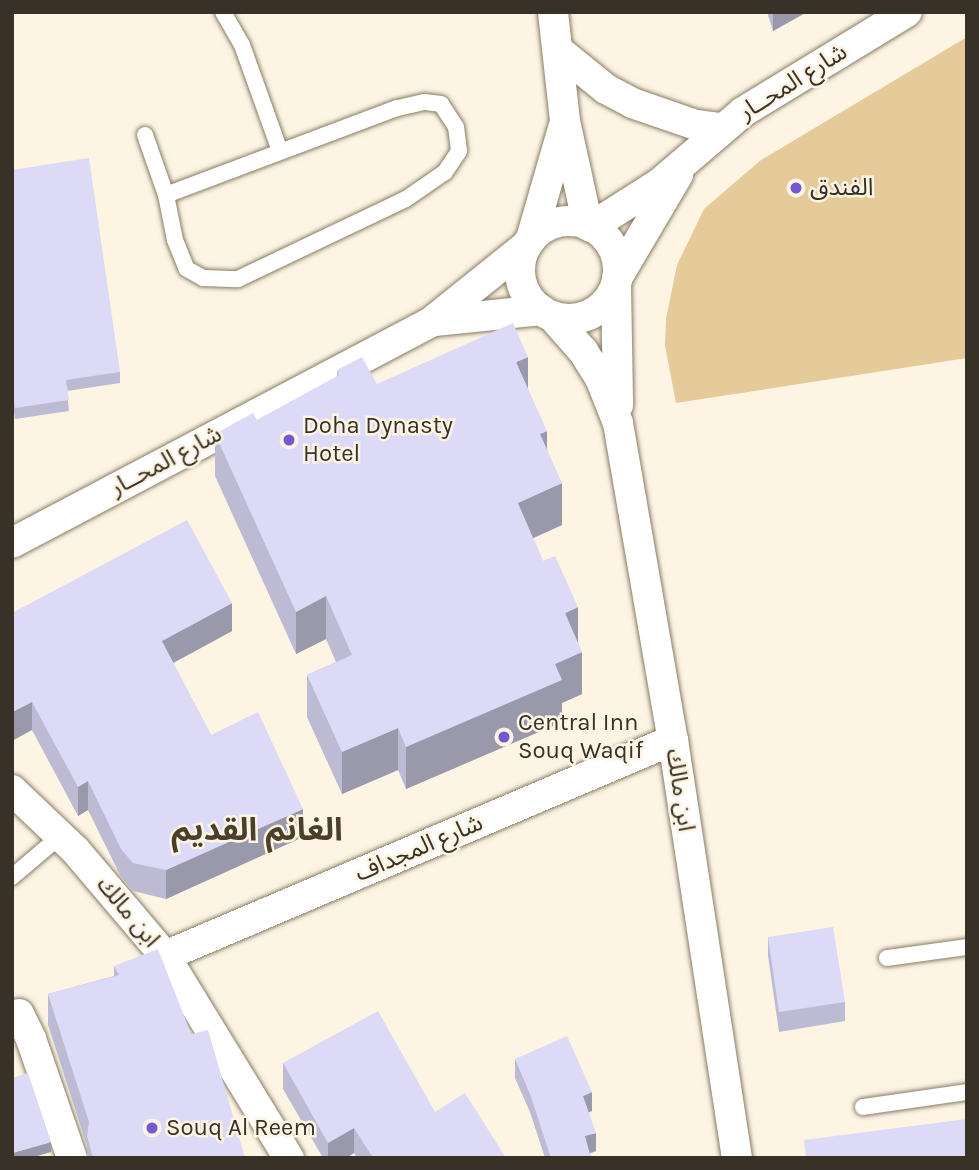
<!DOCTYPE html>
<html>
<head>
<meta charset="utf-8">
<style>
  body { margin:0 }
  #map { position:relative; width:979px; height:1170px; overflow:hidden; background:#fdf4e4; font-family:Karla,"Noto Sans Arabic",sans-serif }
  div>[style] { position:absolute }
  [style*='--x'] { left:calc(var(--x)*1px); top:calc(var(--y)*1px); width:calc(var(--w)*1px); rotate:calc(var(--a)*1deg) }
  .green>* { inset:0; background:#e5cb9a }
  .roads { filter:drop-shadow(0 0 2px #897c64) drop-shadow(0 0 2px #897c64) }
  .service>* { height:16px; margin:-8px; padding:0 8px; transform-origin:8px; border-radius:8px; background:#fff }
  .minor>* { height:30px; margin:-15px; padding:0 15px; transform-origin:15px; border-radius:15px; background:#fff }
  .minor>.ring { margin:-15px; padding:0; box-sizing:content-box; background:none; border:30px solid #fff; border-radius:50% }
  .wall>* { inset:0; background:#bdbbd4 }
  .shaded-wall>* { inset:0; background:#9a99ac }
  .building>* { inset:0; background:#dcdaf6 }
  .dots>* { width:19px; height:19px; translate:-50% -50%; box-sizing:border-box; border:4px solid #fdf4e4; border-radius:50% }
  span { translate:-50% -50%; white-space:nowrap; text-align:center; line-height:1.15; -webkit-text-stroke:5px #fdf4e4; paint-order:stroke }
  .street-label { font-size:24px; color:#373127 }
  .poi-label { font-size:24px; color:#373127 }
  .left { translate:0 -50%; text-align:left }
  .district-label { font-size:32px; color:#4b3f29; font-weight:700 }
  .frame { position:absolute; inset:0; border:14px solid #373127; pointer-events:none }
</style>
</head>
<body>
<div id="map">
  <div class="green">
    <div style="clip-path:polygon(967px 37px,967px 358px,676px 403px,665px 345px,666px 319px,677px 265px,704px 209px,761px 160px)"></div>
  </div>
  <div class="roads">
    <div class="service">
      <div style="--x:223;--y:12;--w:38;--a:60"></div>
      <div style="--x:242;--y:45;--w:113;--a:70.3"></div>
      <div style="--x:145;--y:135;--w:64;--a:70.7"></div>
      <div style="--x:166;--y:195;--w:46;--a:78.7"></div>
      <div style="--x:175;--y:240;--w:31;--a:68"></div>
      <div style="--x:187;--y:269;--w:18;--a:29"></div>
      <div style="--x:203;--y:278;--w:35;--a:2"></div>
      <div style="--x:238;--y:279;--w:186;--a:-25.5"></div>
      <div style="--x:406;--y:199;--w:47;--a:-34.7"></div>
      <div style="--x:445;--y:172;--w:25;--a:-56"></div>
      <div style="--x:459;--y:151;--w:24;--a:-97"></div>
      <div style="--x:456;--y:127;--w:27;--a:-123"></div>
      <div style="--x:441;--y:104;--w:17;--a:-173"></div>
      <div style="--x:424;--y:102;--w:28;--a:167"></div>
      <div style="--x:397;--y:108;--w:247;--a:159.4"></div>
      <div style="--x:12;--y:877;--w:62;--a:-40.4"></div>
      <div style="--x:887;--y:958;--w:81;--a:-7.8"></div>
      <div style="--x:863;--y:1107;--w:105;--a:-8.2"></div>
    </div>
    <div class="minor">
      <div style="--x:553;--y:12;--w:110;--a:83.7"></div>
      <div style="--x:565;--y:121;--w:107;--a:77.6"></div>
      <div style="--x:559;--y:51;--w:60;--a:39"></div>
      <div style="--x:606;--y:89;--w:30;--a:28"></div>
      <div style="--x:632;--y:103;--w:68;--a:19"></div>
      <div style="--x:696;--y:125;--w:25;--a:7"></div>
      <div class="ring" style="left:520px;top:221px;width:68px;height:68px"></div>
      <div style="--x:591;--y:227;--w:82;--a:-32.5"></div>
      <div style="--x:660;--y:183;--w:109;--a:-40.5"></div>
      <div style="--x:743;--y:112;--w:192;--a:-31.4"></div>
      <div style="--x:531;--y:239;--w:116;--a:-73.9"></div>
      <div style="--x:617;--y:278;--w:120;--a:-59.4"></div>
      <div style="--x:616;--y:285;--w:120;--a:89"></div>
      <div style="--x:552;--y:316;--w:47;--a:48.5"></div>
      <div style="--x:583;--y:351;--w:32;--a:58"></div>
      <div style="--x:600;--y:378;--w:48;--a:68.2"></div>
      <div style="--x:618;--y:423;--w:322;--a:80.2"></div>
      <div style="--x:673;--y:740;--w:423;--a:81.3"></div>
      <div style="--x:435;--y:321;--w:107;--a:-5.9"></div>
      <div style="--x:12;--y:543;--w:474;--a:-27.8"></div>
      <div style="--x:431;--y:322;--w:123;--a:-38.7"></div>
      <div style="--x:12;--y:790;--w:88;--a:43.6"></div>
      <div style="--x:76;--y:851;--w:138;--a:49.7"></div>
      <div style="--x:165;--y:956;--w:237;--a:58.5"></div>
      <div style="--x:165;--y:956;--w:552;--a:-23.04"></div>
      <div style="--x:19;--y:1014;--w:28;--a:64"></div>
      <div style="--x:31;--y:1039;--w:126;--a:71"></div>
    </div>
  </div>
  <div class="wall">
    <div style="clip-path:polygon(767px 12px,807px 12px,773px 31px)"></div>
    <div style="clip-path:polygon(12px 170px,120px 372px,120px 383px,67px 391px,69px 411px,15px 419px,12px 400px)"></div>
    <div style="clip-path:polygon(337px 370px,377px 384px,528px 389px,547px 448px,562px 525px,533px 538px,578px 642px,582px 694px,562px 703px,562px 722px,406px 789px,398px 770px,342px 794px,307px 717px,307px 675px,336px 662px,326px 639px,296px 654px,215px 476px,215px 434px,257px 420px,337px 377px)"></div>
    <div style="clip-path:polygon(12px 613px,232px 631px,173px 663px,211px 735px,303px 837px,166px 899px,133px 891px,121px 877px,88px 810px,78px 816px,32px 730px)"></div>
    <div style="clip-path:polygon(768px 937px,845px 1002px,845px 1021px,779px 1032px,768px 956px)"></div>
    <div style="clip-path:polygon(114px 966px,191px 1034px,245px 1158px,87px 1158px,87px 1146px,48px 1025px,48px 994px,114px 976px)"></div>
    <div style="clip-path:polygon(515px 1059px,592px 1111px,589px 1112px,596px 1151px,590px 1153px,591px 1158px,545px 1158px,530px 1112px,515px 1078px)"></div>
    <div style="clip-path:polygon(283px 1063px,435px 1112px,506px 1158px,357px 1158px,354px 1153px,346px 1158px,323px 1158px,283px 1089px)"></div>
  </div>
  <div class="shaded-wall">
    <div style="clip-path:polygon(773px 12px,807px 12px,773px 31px)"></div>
    <div style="clip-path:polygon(528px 357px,528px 399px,516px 362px)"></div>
    <div style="clip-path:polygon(547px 431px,547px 473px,540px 434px)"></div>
    <div style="clip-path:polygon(562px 483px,562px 525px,518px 545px,518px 503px)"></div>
    <div style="clip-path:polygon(326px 596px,326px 639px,296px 654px,296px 612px)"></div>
    <div style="clip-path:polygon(232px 603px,232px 631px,162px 669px,162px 641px)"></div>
    <div style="clip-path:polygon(578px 607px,578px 650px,565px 613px)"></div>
    <div style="clip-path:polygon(582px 652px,582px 694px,562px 703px,562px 722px,406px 789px,406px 747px,555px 664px)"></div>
    <div style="clip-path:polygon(32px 702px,32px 730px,12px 741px,12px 712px)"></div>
    <div style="clip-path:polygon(398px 728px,398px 770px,342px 794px,342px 752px)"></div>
    <div style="clip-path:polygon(88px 781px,88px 810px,78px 816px,78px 787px)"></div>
    <div style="clip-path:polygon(303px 809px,303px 837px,166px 899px,166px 870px)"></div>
    <div style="clip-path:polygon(592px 1092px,592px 1111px,583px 1114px,583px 1096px)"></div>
    <div style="clip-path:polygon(354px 1128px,354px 1153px,346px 1158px,328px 1158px,328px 1143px)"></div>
    <div style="clip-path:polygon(596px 1133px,596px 1151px,585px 1155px,585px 1136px)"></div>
    <div style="clip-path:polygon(51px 1142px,51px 1152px,31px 1158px,12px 1158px,12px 1153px)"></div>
  </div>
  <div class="building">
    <div style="clip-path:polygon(89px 158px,120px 372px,66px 380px,69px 400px,15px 408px,12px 389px,12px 170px)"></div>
    <div style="clip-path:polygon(513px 323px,528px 357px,516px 362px,547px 431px,540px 434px,562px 483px,518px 503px,543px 561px,555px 556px,578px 607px,565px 613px,582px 652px,555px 664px,562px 680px,406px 747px,398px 728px,342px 752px,307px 675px,352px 655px,326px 596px,296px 612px,215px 434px,253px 413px,257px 420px,339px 375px,337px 370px,362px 357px,377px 384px)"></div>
    <div style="clip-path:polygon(187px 520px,232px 603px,162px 641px,211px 735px,258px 712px,303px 809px,166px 870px,133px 863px,121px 849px,88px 781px,78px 787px,32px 702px,12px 712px,12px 613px)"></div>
    <div style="clip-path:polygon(833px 927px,845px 1002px,779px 1012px,768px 937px)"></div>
    <div style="clip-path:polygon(158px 949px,191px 1034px,208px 1030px,245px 1158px,93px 1158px,87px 1136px,89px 1122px,48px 994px,119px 975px,114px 966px)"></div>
    <div style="clip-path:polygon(378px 1011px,435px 1112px,465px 1093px,506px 1158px,373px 1158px,354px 1128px,328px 1143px,283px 1063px)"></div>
    <div style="clip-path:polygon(567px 1036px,592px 1092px,583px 1096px,596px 1133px,585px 1136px,591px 1158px,551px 1158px,530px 1094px,515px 1059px)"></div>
    <div style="clip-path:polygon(28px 1073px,51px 1142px,12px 1153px,12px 1078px)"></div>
    <div style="clip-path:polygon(967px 1119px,967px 1158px,806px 1158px,804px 1140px)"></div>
  </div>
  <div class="dots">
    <div style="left:796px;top:188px;background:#7457d1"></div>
    <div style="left:289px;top:440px;background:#7457d1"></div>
    <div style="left:504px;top:737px;background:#7457d1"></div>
    <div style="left:152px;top:1128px;background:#7457d1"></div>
  </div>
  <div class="street-label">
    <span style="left:793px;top:82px;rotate:-32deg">شارع المحــار</span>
    <span style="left:166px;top:461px;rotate:-28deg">شارع المحــار</span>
    <span style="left:680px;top:790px;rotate:81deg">ابن مالك</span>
    <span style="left:419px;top:848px;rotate:-23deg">شارع المجداف</span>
    <span style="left:128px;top:912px;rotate:50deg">ابن مالك</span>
  </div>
  <div class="poi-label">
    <span class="left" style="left:810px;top:188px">الفندق</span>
    <span class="left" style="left:303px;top:440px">Doha Dynasty<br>Hotel</span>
    <span class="left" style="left:518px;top:737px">Central Inn<br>Souq Waqif</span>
    <span class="left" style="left:166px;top:1128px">Souq Al Reem</span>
  </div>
  <div class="district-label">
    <span style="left:257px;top:830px">الغانم القديم</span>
  </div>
  <div class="frame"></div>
</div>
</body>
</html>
